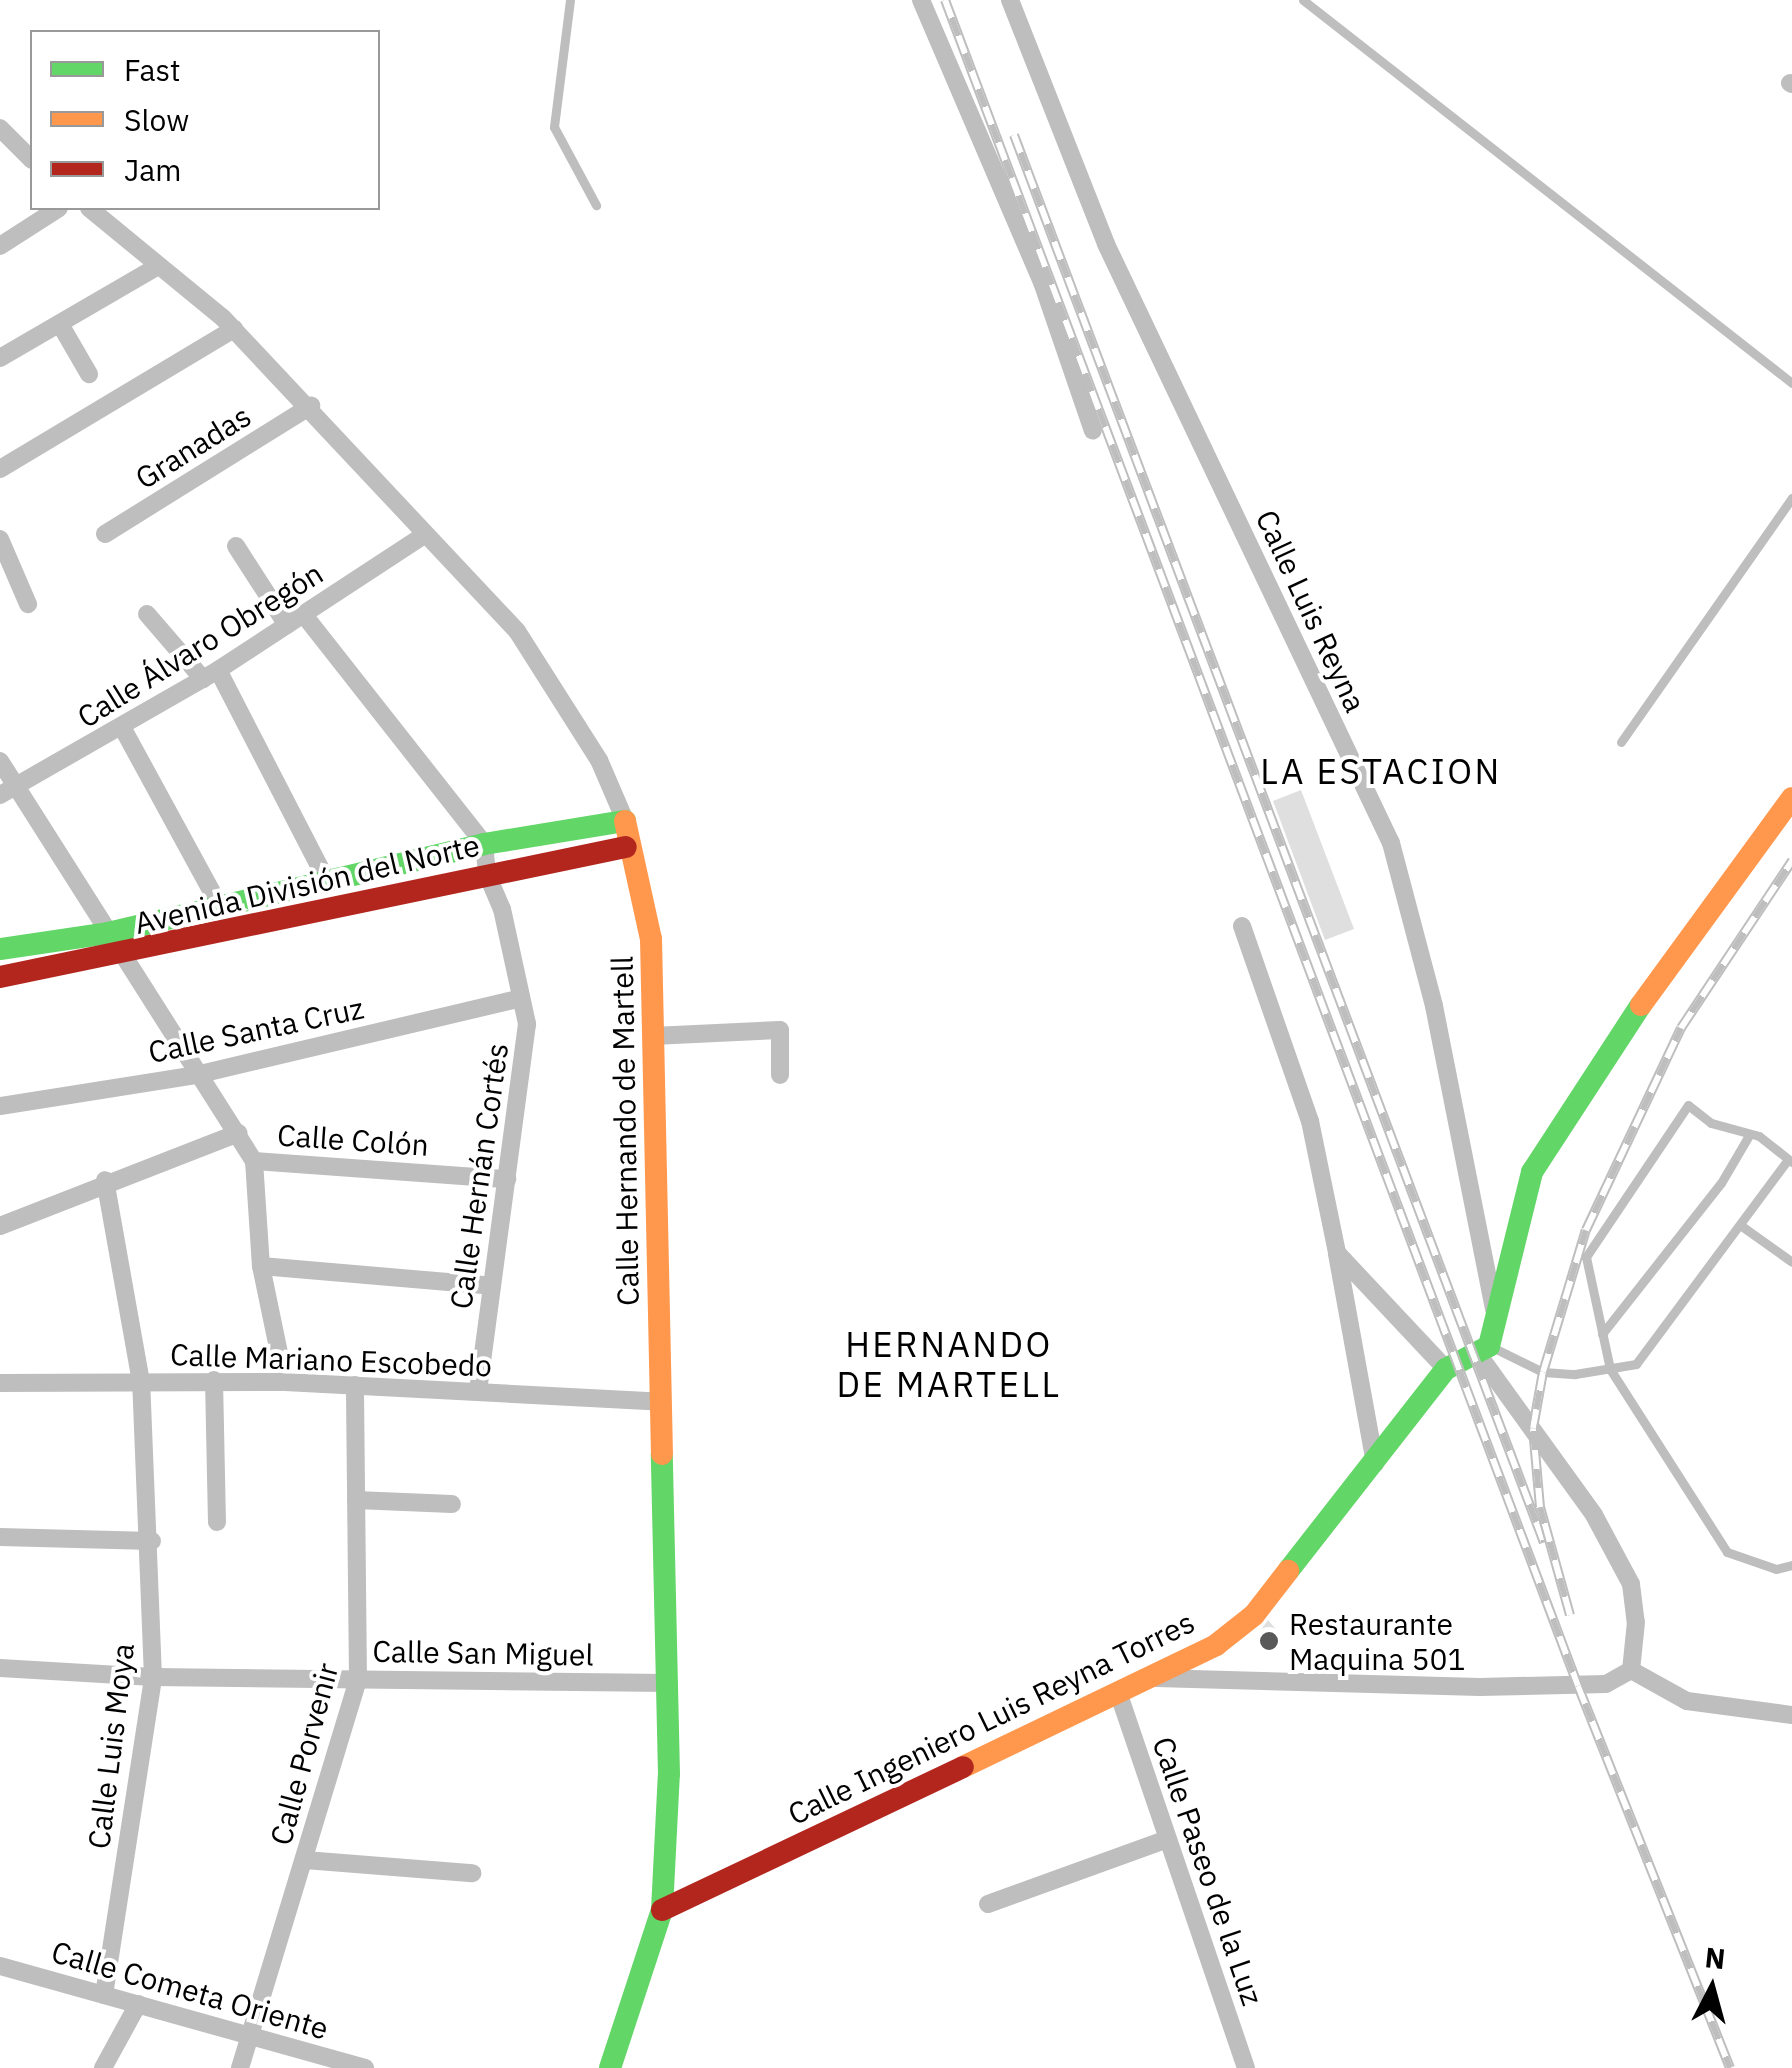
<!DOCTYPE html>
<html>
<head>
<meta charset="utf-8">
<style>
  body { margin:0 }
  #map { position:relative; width:1792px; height:2068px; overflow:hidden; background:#fff; font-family:"IBM Plex Sans",sans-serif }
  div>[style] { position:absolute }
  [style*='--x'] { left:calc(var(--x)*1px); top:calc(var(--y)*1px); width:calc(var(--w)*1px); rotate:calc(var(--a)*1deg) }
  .building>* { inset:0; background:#dfdfdf }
  .lane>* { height:9px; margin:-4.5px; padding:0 4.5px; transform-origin:4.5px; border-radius:4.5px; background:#bebebe }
  .street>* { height:18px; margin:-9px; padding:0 9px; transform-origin:9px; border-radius:9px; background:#bebebe }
  .fast>* { height:22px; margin:-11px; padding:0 11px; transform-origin:11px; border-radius:11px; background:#63d668 }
  .slow>* { height:22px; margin:-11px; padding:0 11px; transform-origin:11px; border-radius:11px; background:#ff974d }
  .jam>* { height:22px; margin:-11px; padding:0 11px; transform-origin:11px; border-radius:11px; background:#b3261e }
  .rail>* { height:10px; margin-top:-5px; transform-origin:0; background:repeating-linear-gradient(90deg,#fff 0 19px,#bebebe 0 38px); box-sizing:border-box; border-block:2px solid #bebebe }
  .dots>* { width:28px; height:28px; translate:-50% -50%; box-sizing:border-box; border:5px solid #fff; border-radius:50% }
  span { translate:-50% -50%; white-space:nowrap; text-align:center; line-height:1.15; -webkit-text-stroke:8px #fff; paint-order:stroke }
  .street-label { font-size:30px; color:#000 }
  .poi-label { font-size:30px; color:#000 }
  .left { translate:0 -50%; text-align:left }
  .quarter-label { font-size:35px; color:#000; letter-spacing:2.5px }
  .legend { position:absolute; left:30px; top:30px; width:350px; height:180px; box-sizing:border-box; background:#fff; border:2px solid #999; margin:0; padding:12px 18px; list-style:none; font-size:30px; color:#000 }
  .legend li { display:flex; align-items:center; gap:20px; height:50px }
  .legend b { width:50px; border:2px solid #999 }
  .north { position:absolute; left:1662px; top:1938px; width:100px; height:100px; -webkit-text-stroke:8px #fff; paint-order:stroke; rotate:6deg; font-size:28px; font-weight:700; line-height:40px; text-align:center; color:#000 }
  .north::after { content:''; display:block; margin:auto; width:35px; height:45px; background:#000; clip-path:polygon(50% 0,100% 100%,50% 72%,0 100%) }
</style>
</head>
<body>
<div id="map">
  <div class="building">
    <div style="clip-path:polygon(1301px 790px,1354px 929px,1325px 940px,1273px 801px)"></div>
    <div style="clip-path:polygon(1268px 1620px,1280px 1634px,1268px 1648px,1258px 1634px)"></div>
  </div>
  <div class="lane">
    <div style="--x:570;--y:0;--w:128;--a:97.2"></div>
    <div style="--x:554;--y:127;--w:89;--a:61.7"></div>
    <div style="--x:1303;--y:0;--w:621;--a:38.07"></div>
    <div style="--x:1621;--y:742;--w:298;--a:-55"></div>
    <div style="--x:1792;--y:1162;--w:42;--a:-141.8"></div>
    <div style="--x:1759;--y:1136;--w:50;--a:-164.8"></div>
    <div style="--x:1711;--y:1123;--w:29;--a:-142"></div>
    <div style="--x:1688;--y:1105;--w:183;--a:123.9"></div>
    <div style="--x:1586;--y:1257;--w:115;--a:77.9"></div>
    <div style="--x:1610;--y:1369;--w:217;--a:57.4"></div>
    <div style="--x:1727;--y:1552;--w:52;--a:19.1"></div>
    <div style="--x:1776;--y:1569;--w:16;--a:-14"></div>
    <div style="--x:1743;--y:1227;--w:60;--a:35.5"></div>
    <div style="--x:1602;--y:1334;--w:192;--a:-51.8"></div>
    <div style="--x:1721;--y:1183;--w:53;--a:-59.6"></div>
    <div style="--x:1494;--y:1348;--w:55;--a:26.1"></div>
    <div style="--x:1543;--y:1372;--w:32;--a:4"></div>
    <div style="--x:1575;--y:1374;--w:62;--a:-9.3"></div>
    <div style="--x:1636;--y:1364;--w:253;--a:-53.4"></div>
  </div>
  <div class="street">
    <div style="--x:921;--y:0;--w:307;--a:66.8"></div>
    <div style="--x:1042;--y:282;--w:157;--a:71.1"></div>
    <div style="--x:1010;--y:0;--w:262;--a:68.5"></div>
    <div style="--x:1106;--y:244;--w:663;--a:64.56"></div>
    <div style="--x:1391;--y:843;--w:169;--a:75.2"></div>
    <div style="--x:1434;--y:1006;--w:310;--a:78.8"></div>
    <div style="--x:1790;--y:83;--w:2;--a:27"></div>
    <div style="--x:0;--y:128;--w:45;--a:45"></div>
    <div style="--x:89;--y:208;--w:173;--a:39.4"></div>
    <div style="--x:223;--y:318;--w:429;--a:46.8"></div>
    <div style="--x:517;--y:631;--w:153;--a:57.6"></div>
    <div style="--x:599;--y:760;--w:63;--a:66.7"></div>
    <div style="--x:0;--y:246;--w:70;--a:-32.8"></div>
    <div style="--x:60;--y:324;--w:58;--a:59.9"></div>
    <div style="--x:0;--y:358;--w:183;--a:-30.2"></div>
    <div style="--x:0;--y:469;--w:273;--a:-30.9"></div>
    <div style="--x:105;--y:534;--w:243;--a:-31.9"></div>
    <div style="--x:0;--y:539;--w:71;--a:66.7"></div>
    <div style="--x:236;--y:546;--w:94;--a:57.2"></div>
    <div style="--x:147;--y:614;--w:86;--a:49.3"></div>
    <div style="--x:304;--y:615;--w:291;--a:51.8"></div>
    <div style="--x:484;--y:844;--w:30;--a:84"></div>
    <div style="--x:487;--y:874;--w:38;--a:67"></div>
    <div style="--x:502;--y:909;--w:118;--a:77.7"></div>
    <div style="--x:527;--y:1024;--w:371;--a:97.6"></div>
    <div style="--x:218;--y:670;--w:237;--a:62.7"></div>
    <div style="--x:122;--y:727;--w:203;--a:61.4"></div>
    <div style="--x:0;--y:761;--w:474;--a:57.6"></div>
    <div style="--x:254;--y:1161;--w:105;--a:86.2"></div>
    <div style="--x:261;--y:1266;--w:118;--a:78.3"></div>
    <div style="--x:0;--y:795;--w:251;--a:-29.8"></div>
    <div style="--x:218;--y:670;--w:246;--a:-33.2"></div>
    <div style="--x:1242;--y:926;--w:207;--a:70.8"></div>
    <div style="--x:1310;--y:1121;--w:135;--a:78.4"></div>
    <div style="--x:1337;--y:1253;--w:159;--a:46.8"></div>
    <div style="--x:653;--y:1036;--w:127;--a:-2.7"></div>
    <div style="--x:780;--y:1030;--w:45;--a:90"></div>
    <div style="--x:0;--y:1106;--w:198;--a:-9"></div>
    <div style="--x:196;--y:1075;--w:334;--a:-13.3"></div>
    <div style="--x:254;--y:1161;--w:254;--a:4.1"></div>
    <div style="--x:0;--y:1226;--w:256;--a:-21.3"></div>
    <div style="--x:1337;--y:1254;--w:213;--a:79.7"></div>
    <div style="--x:261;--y:1266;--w:232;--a:4.9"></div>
    <div style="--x:1478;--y:1354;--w:198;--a:54.2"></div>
    <div style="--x:1594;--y:1515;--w:78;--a:61.8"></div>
    <div style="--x:1631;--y:1584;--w:38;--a:83"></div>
    <div style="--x:1636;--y:1622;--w:48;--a:95.9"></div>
    <div style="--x:214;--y:1380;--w:142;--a:88.8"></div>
    <div style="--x:0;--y:1383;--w:285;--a:-0.2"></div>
    <div style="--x:285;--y:1382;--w:377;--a:3"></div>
    <div style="--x:356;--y:1500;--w:96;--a:2.4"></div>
    <div style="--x:0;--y:1537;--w:152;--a:1.5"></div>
    <div style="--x:0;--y:1668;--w:153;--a:3.4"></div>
    <div style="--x:153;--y:1677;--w:514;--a:0.67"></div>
    <div style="--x:1631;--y:1670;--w:64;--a:29"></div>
    <div style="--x:1687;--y:1701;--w:106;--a:7.6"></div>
    <div style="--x:1156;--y:1678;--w:324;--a:1.6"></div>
    <div style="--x:1480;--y:1687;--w:126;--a:-1.4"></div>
    <div style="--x:1606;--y:1684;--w:29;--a:-29"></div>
    <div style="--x:1118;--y:1692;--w:397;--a:71.2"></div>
    <div style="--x:305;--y:1860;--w:168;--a:4.5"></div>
    <div style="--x:988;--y:1904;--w:191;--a:-19.9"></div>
    <div style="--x:0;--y:1966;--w:379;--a:15.6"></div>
    <div style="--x:104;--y:1995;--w:322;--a:-81.2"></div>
    <div style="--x:153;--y:1677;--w:295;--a:-92.3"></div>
    <div style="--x:141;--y:1382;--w:205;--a:-100.1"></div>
    <div style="--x:103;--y:2068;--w:73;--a:-61.3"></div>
    <div style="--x:240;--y:2068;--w:407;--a:-73.1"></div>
    <div style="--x:358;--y:1679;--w:294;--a:-90.6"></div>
  </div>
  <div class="fast">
    <div style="--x:0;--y:949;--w:109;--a:-8.4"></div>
    <div style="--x:108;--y:933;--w:386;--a:-13.3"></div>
    <div style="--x:484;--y:844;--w:143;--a:-9.3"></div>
    <div style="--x:1288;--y:1571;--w:256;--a:-52"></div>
    <div style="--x:1446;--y:1369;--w:49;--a:-28.1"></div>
    <div style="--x:1489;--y:1346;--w:179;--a:-76.1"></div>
    <div style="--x:1532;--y:1172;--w:199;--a:-56.9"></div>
    <div style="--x:610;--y:2068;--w:166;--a:-71.8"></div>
    <div style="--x:662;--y:1910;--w:136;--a:-87.1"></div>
    <div style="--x:669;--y:1774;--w:320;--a:-91.3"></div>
  </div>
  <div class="slow">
    <div style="--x:625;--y:821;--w:121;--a:77.6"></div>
    <div style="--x:651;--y:939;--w:515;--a:88.78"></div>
    <div style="--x:1641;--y:1005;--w:256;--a:-53.9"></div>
    <div style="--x:963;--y:1767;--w:281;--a:-25.7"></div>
    <div style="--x:1216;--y:1645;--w:48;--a:-38.3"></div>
    <div style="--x:1254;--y:1615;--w:56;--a:-52.3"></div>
  </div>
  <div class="jam">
    <div style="--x:0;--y:977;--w:639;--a:-11.73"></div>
    <div style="--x:662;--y:1910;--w:333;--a:-25.4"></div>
  </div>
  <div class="rail">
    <div style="--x:945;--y:0;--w:1801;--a:69.42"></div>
    <div style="--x:1578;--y:1686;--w:411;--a:68.3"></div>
    <div style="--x:1014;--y:135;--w:1504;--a:69.37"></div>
    <div style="--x:1570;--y:1615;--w:112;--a:-105.5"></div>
    <div style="--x:1540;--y:1507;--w:79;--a:-95.1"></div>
    <div style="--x:1533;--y:1428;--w:57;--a:-79.9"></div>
    <div style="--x:1543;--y:1372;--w:148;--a:-73.2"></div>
    <div style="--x:1586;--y:1230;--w:223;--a:-64.8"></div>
    <div style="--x:1681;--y:1028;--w:201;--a:-56.4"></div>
  </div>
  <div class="dots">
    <div style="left:1269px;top:1641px;background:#595959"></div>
  </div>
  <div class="street-label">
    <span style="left:193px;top:447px;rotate:-32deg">Granadas</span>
    <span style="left:1311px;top:611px;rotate:65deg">Calle Luis Reyna</span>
    <span style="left:200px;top:645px;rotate:-32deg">Calle Álvaro Obregón</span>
    <span style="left:307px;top:884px;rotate:-13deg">Avenida División del Norte</span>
    <span style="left:256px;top:1030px;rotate:-12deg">Calle Santa Cruz</span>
    <span style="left:625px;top:1131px;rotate:-91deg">Calle Hernando de Martell</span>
    <span style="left:353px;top:1140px;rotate:4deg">Calle Colón</span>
    <span style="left:479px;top:1176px;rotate:-82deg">Calle Hernán Cortés</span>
    <span style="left:331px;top:1360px;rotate:2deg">Calle Mariano Escobedo</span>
    <span style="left:483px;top:1653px;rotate:1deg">Calle San Miguel</span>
    <span style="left:991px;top:1718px;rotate:-26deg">Calle Ingeniero Luis Reyna Torres</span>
    <span style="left:111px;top:1746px;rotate:-83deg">Calle Luis Moya</span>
    <span style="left:304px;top:1754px;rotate:-75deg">Calle Porvenir</span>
    <span style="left:1208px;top:1871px;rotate:71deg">Calle Paseo de la Luz</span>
    <span style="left:190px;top:1990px;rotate:16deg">Calle Cometa Oriente</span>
  </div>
  <div class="poi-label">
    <span class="left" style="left:1289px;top:1641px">Restaurante<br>Maquina 501</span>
  </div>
  <div class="quarter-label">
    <span style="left:1381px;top:771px">LA ESTACION</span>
    <span style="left:949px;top:1364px">HERNANDO<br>DE MARTELL</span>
  </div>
  <ul class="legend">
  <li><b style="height:12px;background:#63d668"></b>Fast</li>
  <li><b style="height:12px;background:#ff974d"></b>Slow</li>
  <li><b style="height:12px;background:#b3261e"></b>Jam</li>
  </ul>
  <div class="north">N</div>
</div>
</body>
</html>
